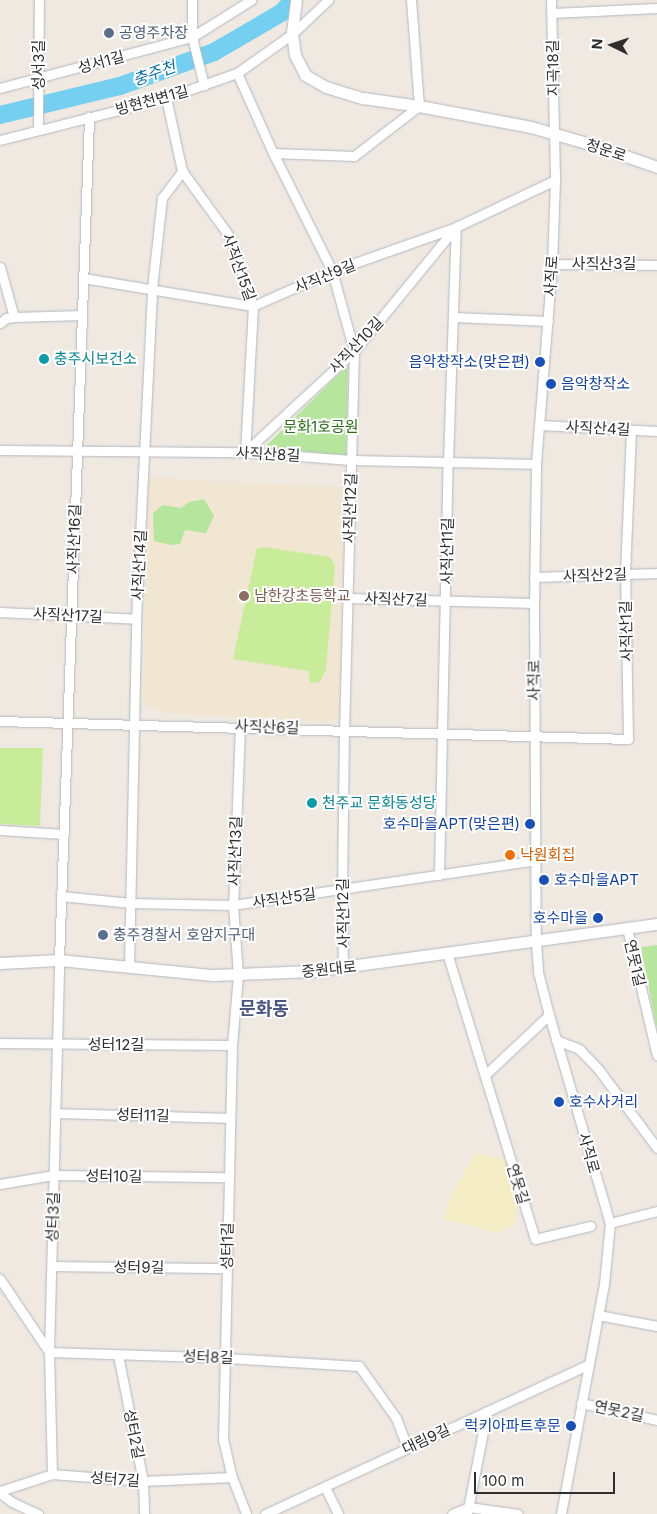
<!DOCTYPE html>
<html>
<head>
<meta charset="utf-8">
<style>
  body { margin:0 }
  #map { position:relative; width:657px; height:1514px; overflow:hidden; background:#efe9e1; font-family:Inter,"Noto Sans KR",sans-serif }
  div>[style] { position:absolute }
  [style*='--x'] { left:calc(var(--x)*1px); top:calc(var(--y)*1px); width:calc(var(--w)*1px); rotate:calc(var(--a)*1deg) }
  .education>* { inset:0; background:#f0e6d1 }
  .green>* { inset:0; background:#b6e59e }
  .sand>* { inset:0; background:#f3ecc5 }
  .pitch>* { inset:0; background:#c9ec9a }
  .river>* { height:18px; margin:-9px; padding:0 9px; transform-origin:9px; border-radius:9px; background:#75cff0 }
  .roads { filter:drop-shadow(0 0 1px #b4b7c1) drop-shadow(0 0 1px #b4b7c1) }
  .minor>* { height:9px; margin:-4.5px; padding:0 4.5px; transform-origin:4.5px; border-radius:4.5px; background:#fff }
  .tertiary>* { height:11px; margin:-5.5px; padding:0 5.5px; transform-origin:5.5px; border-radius:5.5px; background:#fff }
  .dots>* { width:14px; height:14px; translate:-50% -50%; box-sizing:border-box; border:2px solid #fff; border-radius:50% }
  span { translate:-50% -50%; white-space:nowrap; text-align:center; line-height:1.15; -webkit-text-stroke:4px #fff; paint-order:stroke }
  .service-label { font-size:15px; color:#4e5e75 }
  .left { translate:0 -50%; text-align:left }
  .street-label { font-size:15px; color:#2e2e2e }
  .culture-label { font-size:15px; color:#0d838f }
  .transit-label { font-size:15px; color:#164399 }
  .right { translate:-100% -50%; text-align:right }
  .park-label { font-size:15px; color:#2c6e1b }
  .education-label { font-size:15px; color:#785e54 }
  .food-label { font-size:15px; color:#c56008 }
  .water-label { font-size:16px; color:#0d6fa3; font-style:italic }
  .quarter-label { font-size:18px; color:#4d5680; font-weight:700 }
  .north { position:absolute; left:587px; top:20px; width:50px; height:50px; -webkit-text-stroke:4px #fff; paint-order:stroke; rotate:274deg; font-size:14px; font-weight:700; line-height:20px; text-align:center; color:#2e2e2e }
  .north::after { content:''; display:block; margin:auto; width:18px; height:22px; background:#2e2e2e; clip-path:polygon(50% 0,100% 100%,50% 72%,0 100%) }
  .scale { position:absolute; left:474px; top:1472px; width:141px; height:22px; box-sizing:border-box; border:2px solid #2e2e2e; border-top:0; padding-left:6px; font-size:15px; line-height:18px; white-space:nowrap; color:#2e2e2e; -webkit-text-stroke:4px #fff; paint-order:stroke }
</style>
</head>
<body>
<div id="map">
  <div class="education">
    <div style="clip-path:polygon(148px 478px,345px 487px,339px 715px,331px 722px,171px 714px,143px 705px)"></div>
  </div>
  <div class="green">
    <div style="clip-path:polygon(348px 365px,346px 455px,264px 448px)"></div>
    <div style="clip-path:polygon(204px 499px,214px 516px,206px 533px,185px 530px,180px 544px,171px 545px,154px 541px,153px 513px,163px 505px,181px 508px,189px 502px)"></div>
    <div style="clip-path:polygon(657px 945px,657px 1029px,641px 947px)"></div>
  </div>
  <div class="sand">
    <div style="clip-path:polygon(475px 1153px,503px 1159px,519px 1198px,514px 1225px,497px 1233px,443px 1219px,453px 1192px)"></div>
  </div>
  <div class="pitch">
    <div style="clip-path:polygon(264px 547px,330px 557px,335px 565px,326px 669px,320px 682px,310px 683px,308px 671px,233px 659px,257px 548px)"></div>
    <div style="clip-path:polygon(0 748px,43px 748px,40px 826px,0 824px)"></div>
  </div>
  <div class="river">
    <div style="--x:0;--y:115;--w:123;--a:-13.6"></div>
    <div style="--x:120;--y:86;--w:100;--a:-19.9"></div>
    <div style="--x:214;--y:52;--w:78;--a:-30.2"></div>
    <div style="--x:281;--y:13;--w:18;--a:-45"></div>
  </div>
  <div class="roads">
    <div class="minor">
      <div style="--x:192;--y:0;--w:37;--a:90"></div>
      <div style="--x:192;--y:37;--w:50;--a:76.2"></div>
      <div style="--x:551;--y:0;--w:180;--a:88.7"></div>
      <div style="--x:555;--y:180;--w:84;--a:92"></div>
      <div style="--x:552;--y:264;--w:201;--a:94.6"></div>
      <div style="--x:536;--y:464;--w:139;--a:90.8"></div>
      <div style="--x:534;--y:603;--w:339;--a:89.7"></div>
      <div style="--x:536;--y:942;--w:30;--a:86"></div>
      <div style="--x:538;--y:972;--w:44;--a:75.7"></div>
      <div style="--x:549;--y:1015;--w:217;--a:73.7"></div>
      <div style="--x:610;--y:1223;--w:61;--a:95.6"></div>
      <div style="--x:604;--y:1284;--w:234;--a:100.6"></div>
      <div style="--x:552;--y:13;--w:105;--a:-2.7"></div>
      <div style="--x:237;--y:73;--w:88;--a:65.8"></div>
      <div style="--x:273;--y:153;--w:132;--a:63.4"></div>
      <div style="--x:332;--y:271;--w:83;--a:74.6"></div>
      <div style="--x:354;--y:351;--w:378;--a:91.5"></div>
      <div style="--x:344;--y:729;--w:161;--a:90.7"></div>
      <div style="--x:342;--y:890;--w:78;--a:89.3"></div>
      <div style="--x:0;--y:88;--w:199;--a:-14.9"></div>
      <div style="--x:192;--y:37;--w:70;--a:-32.1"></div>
      <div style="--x:166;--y:98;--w:75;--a:77.6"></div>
      <div style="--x:182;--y:171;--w:82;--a:54"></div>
      <div style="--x:230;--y:237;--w:73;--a:71.6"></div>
      <div style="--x:253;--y:306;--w:146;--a:93.1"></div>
      <div style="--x:38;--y:130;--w:130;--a:-89.6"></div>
      <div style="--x:0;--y:140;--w:171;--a:-14.2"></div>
      <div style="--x:166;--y:98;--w:75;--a:-19.4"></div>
      <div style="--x:237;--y:73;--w:67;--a:-35.3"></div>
      <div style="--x:292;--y:34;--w:50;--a:-43.4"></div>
      <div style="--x:273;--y:153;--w:81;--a:2.1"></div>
      <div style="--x:354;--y:156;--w:82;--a:-37.6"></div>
      <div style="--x:419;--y:106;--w:106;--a:-94.3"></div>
      <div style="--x:552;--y:264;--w:105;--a:0.5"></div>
      <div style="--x:0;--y:267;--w:52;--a:74.4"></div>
      <div style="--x:14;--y:317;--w:68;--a:-1.7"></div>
      <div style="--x:83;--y:278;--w:172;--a:9.4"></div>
      <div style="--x:253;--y:306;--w:86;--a:-23.9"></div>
      <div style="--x:332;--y:271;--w:132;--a:-19.5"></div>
      <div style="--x:456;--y:227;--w:110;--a:-25.4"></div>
      <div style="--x:454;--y:317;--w:94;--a:2.4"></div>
      <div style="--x:0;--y:323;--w:8;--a:-40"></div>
      <div style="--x:6;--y:318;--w:8;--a:-7"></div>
      <div style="--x:539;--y:425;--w:118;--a:2.9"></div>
      <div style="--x:0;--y:450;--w:245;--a:0.5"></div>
      <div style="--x:245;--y:452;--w:106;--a:4.3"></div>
      <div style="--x:351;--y:460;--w:185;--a:1.2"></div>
      <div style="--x:245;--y:452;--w:149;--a:-42.8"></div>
      <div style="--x:354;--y:351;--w:161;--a:-50.6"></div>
      <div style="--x:534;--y:577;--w:123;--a:-1.9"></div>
      <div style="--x:347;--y:598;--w:187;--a:1.5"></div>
      <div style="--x:0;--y:612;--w:136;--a:2.9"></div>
      <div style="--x:0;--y:721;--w:628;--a:1.64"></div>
      <div style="--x:628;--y:739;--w:165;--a:-91"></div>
      <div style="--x:625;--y:574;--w:144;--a:-87.6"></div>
      <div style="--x:240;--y:726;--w:179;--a:92.2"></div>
      <div style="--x:233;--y:905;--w:70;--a:85.9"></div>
      <div style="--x:238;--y:975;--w:70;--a:94.9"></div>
      <div style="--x:232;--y:1045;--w:394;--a:91.3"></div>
      <div style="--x:223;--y:1439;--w:39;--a:77"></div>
      <div style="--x:232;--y:1477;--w:40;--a:69"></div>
      <div style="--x:0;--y:830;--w:64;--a:3.6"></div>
      <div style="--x:439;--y:875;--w:413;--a:-88.8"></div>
      <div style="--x:448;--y:462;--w:235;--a:-88.1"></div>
      <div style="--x:61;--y:896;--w:70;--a:5.7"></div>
      <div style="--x:131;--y:903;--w:102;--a:1.1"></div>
      <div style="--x:233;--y:905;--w:306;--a:-8.4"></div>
      <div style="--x:627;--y:928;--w:131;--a:76.8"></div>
      <div style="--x:447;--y:953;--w:299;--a:72.9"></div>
      <div style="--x:535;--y:1239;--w:57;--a:-13.3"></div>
      <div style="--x:129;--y:966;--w:347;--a:-88.8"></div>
      <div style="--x:136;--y:619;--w:331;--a:-87.2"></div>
      <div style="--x:152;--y:288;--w:91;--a:-83.7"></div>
      <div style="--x:162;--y:198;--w:34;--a:-53"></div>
      <div style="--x:556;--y:1040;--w:25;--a:21"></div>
      <div style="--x:579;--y:1049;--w:29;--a:46"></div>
      <div style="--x:599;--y:1070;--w:97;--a:53.4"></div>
      <div style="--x:0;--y:1043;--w:232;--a:0.5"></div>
      <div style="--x:485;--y:1075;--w:88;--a:-43.2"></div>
      <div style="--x:55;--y:1113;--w:175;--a:1.6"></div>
      <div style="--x:0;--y:1184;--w:55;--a:-9.5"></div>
      <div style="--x:54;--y:1175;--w:174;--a:0.7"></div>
      <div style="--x:610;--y:1223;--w:49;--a:-14.3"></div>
      <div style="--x:52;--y:1266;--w:175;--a:0.7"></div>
      <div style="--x:0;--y:1279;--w:88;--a:56.1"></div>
      <div style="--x:49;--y:1352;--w:177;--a:1.9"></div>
      <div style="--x:226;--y:1358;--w:133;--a:3.4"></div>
      <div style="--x:359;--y:1366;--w:64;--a:54.6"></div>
      <div style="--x:396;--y:1418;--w:31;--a:69"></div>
      <div style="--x:598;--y:1315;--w:60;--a:10.6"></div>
      <div style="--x:118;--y:1355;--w:128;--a:78.8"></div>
      <div style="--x:143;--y:1481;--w:33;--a:88"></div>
      <div style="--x:581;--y:1403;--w:78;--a:12.6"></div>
      <div style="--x:52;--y:1474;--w:122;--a:-91.4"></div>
      <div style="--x:49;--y:1352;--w:392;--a:-88.5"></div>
      <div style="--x:59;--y:960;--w:844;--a:-87.96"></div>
      <div style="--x:325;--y:1487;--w:30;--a:64"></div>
      <div style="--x:0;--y:1491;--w:55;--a:-18.1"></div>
      <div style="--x:52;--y:1474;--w:91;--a:4.4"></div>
      <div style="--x:143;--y:1481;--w:89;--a:-2.6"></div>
      <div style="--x:0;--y:1493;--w:15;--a:37"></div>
      <div style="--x:12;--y:1502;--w:29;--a:25"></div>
      <div style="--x:265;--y:1514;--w:356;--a:-24.8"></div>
      <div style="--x:452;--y:1514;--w:18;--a:-22"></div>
      <div style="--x:469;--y:1507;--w:49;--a:8.1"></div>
      <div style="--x:467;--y:1514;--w:105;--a:-79"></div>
    </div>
    <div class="tertiary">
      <div style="--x:296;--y:0;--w:34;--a:97"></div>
      <div style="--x:292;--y:34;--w:21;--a:82"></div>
      <div style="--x:295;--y:55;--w:22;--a:63"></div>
      <div style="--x:305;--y:75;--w:24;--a:30"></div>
      <div style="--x:326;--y:87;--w:39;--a:17"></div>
      <div style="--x:363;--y:98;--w:57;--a:8.1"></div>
      <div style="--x:419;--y:106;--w:114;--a:10.6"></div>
      <div style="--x:531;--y:127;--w:69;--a:16.1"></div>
      <div style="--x:597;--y:146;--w:64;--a:19.3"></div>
      <div style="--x:0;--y:963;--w:59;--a:-2.9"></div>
      <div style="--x:59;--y:960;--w:155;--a:5.6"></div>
      <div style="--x:213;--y:975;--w:100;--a:-2.3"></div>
      <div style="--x:313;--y:971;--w:347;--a:-7.8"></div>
    </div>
  </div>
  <div class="dots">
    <div style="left:109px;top:33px;background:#5c6f8a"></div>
    <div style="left:44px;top:359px;background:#0f9aa8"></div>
    <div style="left:540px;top:362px;background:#1a4fb4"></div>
    <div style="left:551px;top:384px;background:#1a4fb4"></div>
    <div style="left:244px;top:596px;background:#8d6e63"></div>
    <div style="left:312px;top:803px;background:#0f9aa8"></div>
    <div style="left:530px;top:824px;background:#1a4fb4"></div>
    <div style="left:510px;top:855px;background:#e8710a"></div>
    <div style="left:544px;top:880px;background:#1a4fb4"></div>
    <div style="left:598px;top:918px;background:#1a4fb4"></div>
    <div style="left:103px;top:935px;background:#5c6f8a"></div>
    <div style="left:559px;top:1102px;background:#1a4fb4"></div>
    <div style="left:571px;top:1426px;background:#1a4fb4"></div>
  </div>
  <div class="service-label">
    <span class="left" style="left:119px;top:33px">공영주차장</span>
    <span class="left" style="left:113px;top:935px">충주경찰서 호암지구대</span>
  </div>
  <div class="street-label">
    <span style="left:101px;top:62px;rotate:-15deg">성서1길</span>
    <span style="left:39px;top:65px;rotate:-90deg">성서3길</span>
    <span style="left:553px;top:68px;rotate:-91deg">지곡18길</span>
    <span style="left:152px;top:100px;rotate:-15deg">빙현천변1길</span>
    <span style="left:606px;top:150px;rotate:18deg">청운로</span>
    <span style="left:604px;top:264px">사직산3길</span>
    <span style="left:239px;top:267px;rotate:70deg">사직산15길</span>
    <span style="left:325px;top:276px;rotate:-22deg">사직산9길</span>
    <span style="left:551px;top:276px;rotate:-86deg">사직로</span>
    <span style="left:356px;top:345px;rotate:-47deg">사직산10길</span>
    <span style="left:598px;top:428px;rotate:3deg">사직산4길</span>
    <span style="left:268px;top:454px;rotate:3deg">사직산8길</span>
    <span style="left:350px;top:508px;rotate:-88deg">사직산12길</span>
    <span style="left:74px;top:539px;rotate:-88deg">사직산16길</span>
    <span style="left:447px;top:551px;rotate:-89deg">사직산11길</span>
    <span style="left:139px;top:565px;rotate:-87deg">사직산14길</span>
    <span style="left:595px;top:575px;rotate:-2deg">사직산2길</span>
    <span style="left:396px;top:599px;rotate:2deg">사직산7길</span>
    <span style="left:68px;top:615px;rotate:3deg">사직산17길</span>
    <span style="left:626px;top:631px;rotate:-91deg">사직산1길</span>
    <span style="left:534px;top:680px;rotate:-90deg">사직로</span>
    <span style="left:267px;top:727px;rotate:2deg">사직산6길</span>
    <span style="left:235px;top:851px;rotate:-88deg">사직산13길</span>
    <span style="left:284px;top:898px;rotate:-8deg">사직산5길</span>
    <span style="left:343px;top:913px;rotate:-91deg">사직산12길</span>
    <span style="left:635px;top:963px;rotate:77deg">연못1길</span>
    <span style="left:329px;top:969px;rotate:-6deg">중원대로</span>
    <span style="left:116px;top:1045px">성터12길</span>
    <span style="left:143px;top:1115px;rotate:2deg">성터11길</span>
    <span style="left:589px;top:1153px;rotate:74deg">사직로</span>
    <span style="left:114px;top:1176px;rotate:1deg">성터10길</span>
    <span style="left:518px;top:1184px;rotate:73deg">연못길</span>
    <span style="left:53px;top:1217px;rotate:-88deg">성터3길</span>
    <span style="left:227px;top:1246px;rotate:-89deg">성터1길</span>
    <span style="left:139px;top:1267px;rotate:1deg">성터9길</span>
    <span style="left:208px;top:1357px;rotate:2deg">성터8길</span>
    <span style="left:619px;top:1411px;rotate:12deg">연못2길</span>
    <span style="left:134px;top:1434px;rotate:79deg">성터2길</span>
    <span style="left:426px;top:1439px;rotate:-25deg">대림9길</span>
    <span style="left:115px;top:1479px;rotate:4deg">성터7길</span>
  </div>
  <div class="culture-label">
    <span class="left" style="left:54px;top:359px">충주시보건소</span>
    <span class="left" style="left:322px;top:803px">천주교 문화동성당</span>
  </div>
  <div class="transit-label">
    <span class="right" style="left:530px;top:362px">음악창작소(맞은편)</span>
    <span class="left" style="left:561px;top:384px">음악창작소</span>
    <span class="right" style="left:520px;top:824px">호수마을APT(맞은편)</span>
    <span class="left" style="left:554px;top:880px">호수마을APT</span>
    <span class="right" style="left:588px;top:918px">호수마을</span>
    <span class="left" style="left:569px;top:1102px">호수사거리</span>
    <span class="right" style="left:561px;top:1426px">럭키아파트후문</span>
  </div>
  <div class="park-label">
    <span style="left:321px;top:427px">문화1호공원</span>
  </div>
  <div class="education-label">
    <span class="left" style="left:254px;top:596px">남한강초등학교</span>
  </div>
  <div class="food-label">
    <span class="left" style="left:520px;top:855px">낙원회집</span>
  </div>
  <div class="water-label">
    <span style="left:154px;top:73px;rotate:-20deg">충주천</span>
  </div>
  <div class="quarter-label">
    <span style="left:264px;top:1009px">문화동</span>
  </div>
  <div class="north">N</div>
  <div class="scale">100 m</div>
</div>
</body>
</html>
